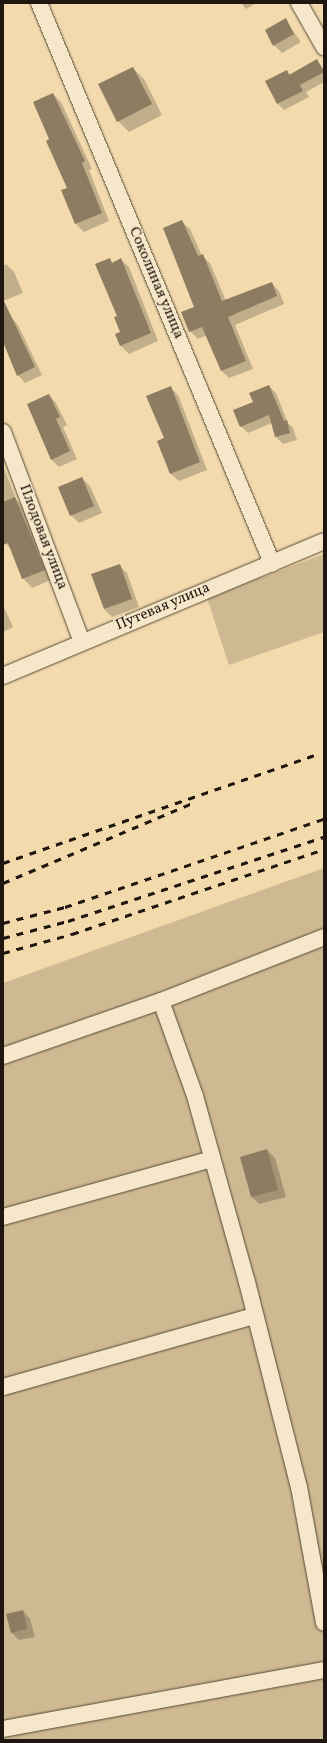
<!DOCTYPE html>
<html>
<head>
<meta charset="utf-8">
<style>
  body { margin:0 }
  #map { position:relative; width:327px; height:1743px; overflow:hidden; background:#f2daad; font-family:Vollkorn,serif }
  div>[style] { position:absolute }
  [style*='--x'] { left:calc(var(--x)*1px); top:calc(var(--y)*1px); width:calc(var(--w)*1px); rotate:calc(var(--a)*1deg) }
  .green>* { inset:0; background:#ceb992 }
  .shadow>* { inset:0; background:#0003 }
  .building>* { inset:0; background:#8d7c61 }
  .roads { filter:drop-shadow(0 0 1px #544836) drop-shadow(0 0 1px #544836) }
  .street>* { height:16px; margin:-8px; padding:0 8px; transform-origin:8px; border-radius:8px; background:#f7e7ca }
  .rail>* { height:3px; margin-top:-1.5px; transform-origin:0; background:repeating-linear-gradient(90deg,#1f170f 0 7px,transparent 0 14px) }
  span { translate:-50% -50%; white-space:nowrap; text-align:center; line-height:1.15; -webkit-text-stroke:3px #f7e7ca; paint-order:stroke }
  .street-label { font-size:15px; color:#1f170f }
  .frame { position:absolute; inset:0; border:4px solid #1f170f; pointer-events:none }
</style>
</head>
<body>
<div id="map">
  <div class="green">
    <div style="clip-path:polygon(324px 554px,324px 632px,229px 665px,207px 598px)"></div>
    <div style="clip-path:polygon(324px 868px,324px 1740px,3px 1740px,3px 983px)"></div>
  </div>
  <div class="shadow">
    <div style="clip-path:polygon(241px 3px,257px 3px,246px 9px)"></div>
    <div style="clip-path:polygon(285px 20px,301px 42px,282px 53px,274px 45px)"></div>
    <div style="clip-path:polygon(316px 60px,324px 69px,324px 82px,306px 92px,309px 97px,284px 110px,278px 104px,287px 71px,290px 75px)"></div>
    <div style="clip-path:polygon(133px 68px,144px 79px,162px 115px,129px 132px,118px 121px)"></div>
    <div style="clip-path:polygon(53px 94px,61px 102px,92px 169px,89px 170px,109px 221px,84px 232px,76px 224px,62px 191px,68px 188px)"></div>
    <div style="clip-path:polygon(182px 222px,190px 229px,202px 256px,210px 263px,226px 301px,271px 283px,279px 291px,284px 304px,235px 325px,253px 369px,229px 378px,222px 371px,207px 335px,198px 339px,190px 331px,196px 308px)"></div>
    <div style="clip-path:polygon(109px 259px,113px 263px,121px 260px,129px 267px,158px 341px,129px 354px,121px 346px,116px 335px,121px 333px)"></div>
    <div style="clip-path:polygon(6px 264px,14px 272px,23px 293px,3px 301px,3px 266px)"></div>
    <div style="clip-path:polygon(11px 317px,18px 325px,42px 375px,25px 383px,18px 375px,3px 341px,3px 320px)"></div>
    <div style="clip-path:polygon(269px 386px,276px 393px,288px 423px,293px 428px,297px 440px,283px 444px,276px 437px,272px 423px,248px 433px,241px 426px)"></div>
    <div style="clip-path:polygon(170px 387px,178px 395px,207px 470px,179px 481px,171px 474px,165px 439px)"></div>
    <div style="clip-path:polygon(49px 395px,56px 403px,67px 425px,63px 427px,77px 459px,59px 467px,51px 459px)"></div>
    <div style="clip-path:polygon(3px 466px,16px 499px,24px 508px,53px 579px,32px 588px,23px 578px,12px 551px,3px 539px)"></div>
    <div style="clip-path:polygon(82px 478px,90px 486px,102px 513px,79px 523px,71px 515px)"></div>
    <div style="clip-path:polygon(119px 565px,127px 573px,139px 607px,112px 617px,104px 609px)"></div>
    <div style="clip-path:polygon(3px 605px,13px 627px,3px 632px)"></div>
    <div style="clip-path:polygon(267px 1150px,275px 1158px,286px 1197px,259px 1204px,252px 1197px)"></div>
    <div style="clip-path:polygon(23px 1611px,30px 1619px,35px 1637px,19px 1640px,12px 1633px)"></div>
  </div>
  <div class="building">
    <div style="clip-path:polygon(286px 18px,294px 34px,273px 46px,265px 30px)"></div>
    <div style="clip-path:polygon(317px 59px,324px 72px,300px 85px,303px 91px,277px 104px,265px 81px,287px 70px,289px 75px)"></div>
    <div style="clip-path:polygon(133px 67px,152px 104px,117px 122px,98px 84px)"></div>
    <div style="clip-path:polygon(53px 93px,85px 161px,82px 163px,102px 213px,75px 224px,61px 190px,67px 188px,46px 141px,49px 139px,33px 102px)"></div>
    <div style="clip-path:polygon(182px 220px,198px 256px,203px 254px,222px 301px,272px 282px,277px 296px,228px 317px,246px 361px,221px 371px,202px 327px,189px 332px,181px 312px,194px 307px,163px 228px)"></div>
    <div style="clip-path:polygon(110px 258px,112px 263px,121px 258px,151px 333px,120px 346px,115px 334px,120px 332px,114px 317px,117px 316px,95px 264px)"></div>
    <div style="clip-path:polygon(3px 299px,35px 367px,17px 376px,3px 342px)"></div>
    <div style="clip-path:polygon(269px 385px,284px 421px,287px 420px,290px 433px,275px 437px,269px 415px,240px 427px,233px 410px,253px 402px,249px 393px)"></div>
    <div style="clip-path:polygon(171px 386px,200px 462px,170px 474px,157px 441px,164px 438px,146px 396px)"></div>
    <div style="clip-path:polygon(49px 394px,60px 417px,56px 419px,70px 451px,51px 460px,27px 404px)"></div>
    <div style="clip-path:polygon(82px 477px,94px 506px,70px 516px,58px 487px)"></div>
    <div style="clip-path:polygon(15px 497px,45px 570px,22px 579px,8px 543px,3px 545px,3px 502px)"></div>
    <div style="clip-path:polygon(120px 564px,132px 599px,104px 609px,91px 574px)"></div>
    <div style="clip-path:polygon(267px 1149px,278px 1190px,251px 1197px,240px 1157px)"></div>
    <div style="clip-path:polygon(23px 1610px,27px 1629px,11px 1633px,6px 1614px)"></div>
  </div>
  <div class="roads">
    <div class="street">
      <div style="--x:39;--y:3;--w:607;--a:67.41"></div>
      <div style="--x:299;--y:3;--w:51;--a:60.4"></div>
      <div style="--x:3;--y:432;--w:224;--a:69.4"></div>
      <div style="--x:3;--y:676;--w:348;--a:-22.8"></div>
      <div style="--x:161;--y:1001;--w:101;--a:70.3"></div>
      <div style="--x:195;--y:1096;--w:193;--a:74.4"></div>
      <div style="--x:247;--y:1282;--w:211;--a:75.8"></div>
      <div style="--x:299;--y:1487;--w:138;--a:79.6"></div>
      <div style="--x:3;--y:1056;--w:167;--a:-19.2"></div>
      <div style="--x:161;--y:1001;--w:175;--a:-21.4"></div>
      <div style="--x:3;--y:1217;--w:217;--a:-15.5"></div>
      <div style="--x:3;--y:1387;--w:261;--a:-15.8"></div>
      <div style="--x:3;--y:1729;--w:326;--a:-10.4"></div>
    </div>
  </div>
  <div class="rail">
    <div style="--x:3;--y:863;--w:333;--a:-19.1"></div>
    <div style="--x:3;--y:883;--w:208;--a:-22.9"></div>
    <div style="--x:3;--y:923;--w:64;--a:-14.5"></div>
    <div style="--x:65;--y:907;--w:274;--a:-18.8"></div>
    <div style="--x:3;--y:938;--w:67;--a:-14.7"></div>
    <div style="--x:68;--y:921;--w:269;--a:-18.2"></div>
    <div style="--x:3;--y:953;--w:72;--a:-15.4"></div>
    <div style="--x:72;--y:934;--w:266;--a:-18.6"></div>
  </div>
  <div class="street-label">
    <span style="left:156px;top:283px;rotate:67deg">Соколиная улица</span>
    <span style="left:43px;top:537px;rotate:69deg">Плодовая улица</span>
    <span style="left:163px;top:607px;rotate:-23deg">Путевая улица</span>
  </div>
  <div class="frame"></div>
</div>
</body>
</html>
